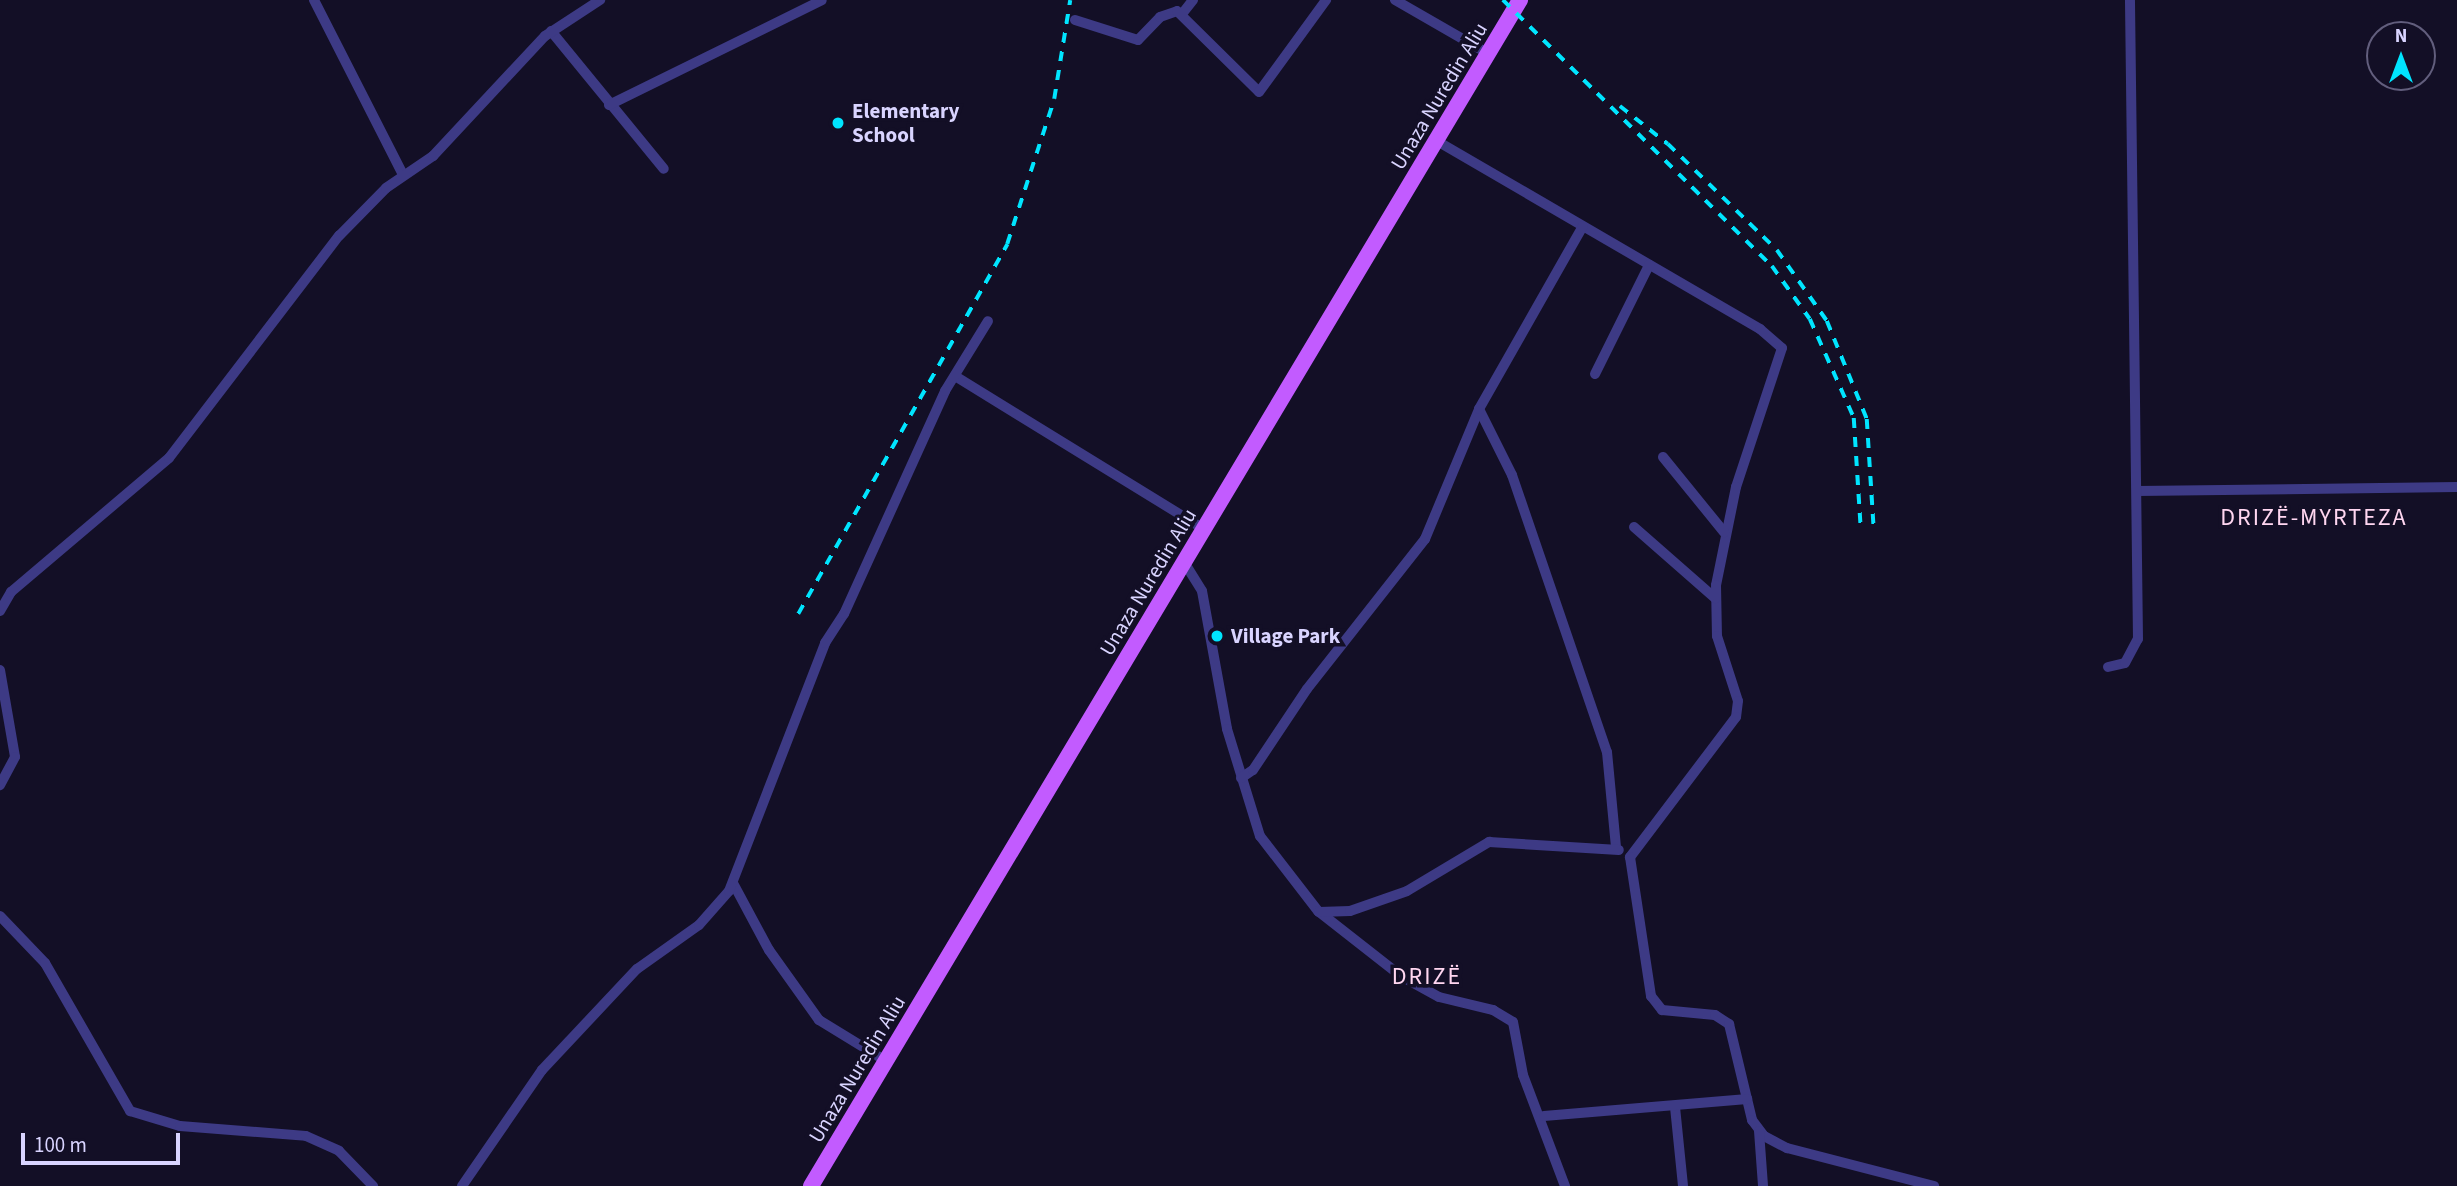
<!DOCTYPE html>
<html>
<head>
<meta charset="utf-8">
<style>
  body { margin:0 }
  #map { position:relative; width:2457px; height:1186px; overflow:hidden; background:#130f26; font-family:"Source Sans 3",sans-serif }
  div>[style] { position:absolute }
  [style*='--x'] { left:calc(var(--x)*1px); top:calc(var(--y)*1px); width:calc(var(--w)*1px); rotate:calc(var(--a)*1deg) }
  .minor>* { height:10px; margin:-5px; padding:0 5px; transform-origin:5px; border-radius:5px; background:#3d3a85 }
  .primary>* { height:16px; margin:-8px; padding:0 8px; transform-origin:8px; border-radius:8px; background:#c25bff }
  .rail>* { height:3.5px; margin-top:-1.75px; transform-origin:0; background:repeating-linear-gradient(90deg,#00e5ff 0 10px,transparent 0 19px) }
  .dots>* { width:19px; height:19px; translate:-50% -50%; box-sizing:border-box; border:4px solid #130f26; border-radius:50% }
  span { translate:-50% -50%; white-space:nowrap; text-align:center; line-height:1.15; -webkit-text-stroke:7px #130f26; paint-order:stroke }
  .street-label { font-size:21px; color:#d9d4ff }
  .poi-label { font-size:21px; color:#d9d4ff; font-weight:700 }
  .left { translate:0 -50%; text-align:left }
  .quarter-label { font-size:24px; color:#ffd6f0; letter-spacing:2px }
  .north { position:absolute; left:2366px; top:21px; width:70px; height:70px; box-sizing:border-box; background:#130f26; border:2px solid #625e7d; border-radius:50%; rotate:0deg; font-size:19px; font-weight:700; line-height:28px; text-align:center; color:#d9d4ff }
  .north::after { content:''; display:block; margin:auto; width:24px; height:32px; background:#00e5ff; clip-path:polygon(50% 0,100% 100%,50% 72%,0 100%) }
  .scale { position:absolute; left:21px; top:1133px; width:159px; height:32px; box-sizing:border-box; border:4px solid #d9d4ff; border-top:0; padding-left:9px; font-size:21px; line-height:24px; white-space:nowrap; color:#d9d4ff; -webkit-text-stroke:5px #130f26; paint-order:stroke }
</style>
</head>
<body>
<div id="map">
  <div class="minor">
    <div style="--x:314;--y:0;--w:196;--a:63"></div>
    <div style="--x:1395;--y:0;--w:108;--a:29.9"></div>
    <div style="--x:1182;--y:14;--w:18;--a:-52"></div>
    <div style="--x:1075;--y:20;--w:66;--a:17.6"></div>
    <div style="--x:1138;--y:40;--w:32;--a:-46"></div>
    <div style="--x:1160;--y:17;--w:18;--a:-19"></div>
    <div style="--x:1177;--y:11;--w:115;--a:44.6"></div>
    <div style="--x:1259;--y:92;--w:114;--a:-53.9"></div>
    <div style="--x:551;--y:31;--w:178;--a:50.7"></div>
    <div style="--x:609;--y:105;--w:237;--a:-26.2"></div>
    <div style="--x:1437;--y:141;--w:374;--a:30.2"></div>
    <div style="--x:1760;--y:329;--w:29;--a:41"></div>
    <div style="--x:1782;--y:348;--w:146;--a:108.3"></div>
    <div style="--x:1736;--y:487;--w:100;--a:101.5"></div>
    <div style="--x:1716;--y:585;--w:51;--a:88.9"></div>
    <div style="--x:1717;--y:636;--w:68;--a:72.1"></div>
    <div style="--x:1738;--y:701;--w:16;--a:97"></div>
    <div style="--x:1736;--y:717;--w:176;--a:127.1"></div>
    <div style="--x:1630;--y:857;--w:141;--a:81.4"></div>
    <div style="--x:1651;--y:996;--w:18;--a:52"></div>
    <div style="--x:1662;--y:1010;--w:53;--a:5.4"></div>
    <div style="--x:1715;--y:1015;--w:17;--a:33"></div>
    <div style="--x:1729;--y:1024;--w:99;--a:76.5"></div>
    <div style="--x:1752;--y:1120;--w:20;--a:53"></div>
    <div style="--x:1764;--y:1136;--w:26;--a:28"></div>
    <div style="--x:1787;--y:1148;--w:152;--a:14.5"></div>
    <div style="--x:1595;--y:374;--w:122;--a:-63.6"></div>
    <div style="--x:955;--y:376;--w:292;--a:31.6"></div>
    <div style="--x:1479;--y:409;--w:74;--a:63.4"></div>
    <div style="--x:1512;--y:475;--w:293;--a:71.1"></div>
    <div style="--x:1607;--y:752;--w:96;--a:84.6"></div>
    <div style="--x:1663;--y:457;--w:97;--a:50.9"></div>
    <div style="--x:2137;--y:491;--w:320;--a:-0.7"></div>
    <div style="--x:1634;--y:527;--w:108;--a:41.2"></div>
    <div style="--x:1184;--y:562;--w:34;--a:58"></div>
    <div style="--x:1202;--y:591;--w:140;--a:79.7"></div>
    <div style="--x:1227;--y:729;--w:112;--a:72.9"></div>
    <div style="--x:1260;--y:836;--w:95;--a:52.3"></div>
    <div style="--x:1318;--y:911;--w:105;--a:38.1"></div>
    <div style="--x:1401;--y:976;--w:43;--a:28.9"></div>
    <div style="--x:1439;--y:997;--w:56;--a:13.5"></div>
    <div style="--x:1493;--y:1010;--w:23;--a:31"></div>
    <div style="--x:1513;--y:1022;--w:54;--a:79.3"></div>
    <div style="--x:1523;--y:1075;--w:119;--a:69.3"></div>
    <div style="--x:0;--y:611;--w:22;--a:-60"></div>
    <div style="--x:11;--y:592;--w:207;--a:-40.3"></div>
    <div style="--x:169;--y:458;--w:280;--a:-52.6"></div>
    <div style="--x:339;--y:236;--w:67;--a:-45.6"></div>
    <div style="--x:386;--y:188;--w:57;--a:-34.2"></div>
    <div style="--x:433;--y:156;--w:164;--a:-47"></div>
    <div style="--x:545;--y:36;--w:66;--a:-33.2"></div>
    <div style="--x:2108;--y:667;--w:17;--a:-13"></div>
    <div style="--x:2125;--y:663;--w:27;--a:-62"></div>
    <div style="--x:2138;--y:639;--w:639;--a:-90.72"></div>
    <div style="--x:0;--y:670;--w:88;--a:80.2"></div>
    <div style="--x:15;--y:757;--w:32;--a:118"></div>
    <div style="--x:1241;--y:778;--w:14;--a:-34"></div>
    <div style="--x:1253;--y:770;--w:97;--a:-56.3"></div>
    <div style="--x:1307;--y:689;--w:191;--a:-51.8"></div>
    <div style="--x:1425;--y:539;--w:141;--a:-67.4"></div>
    <div style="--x:1479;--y:409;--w:210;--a:-60.4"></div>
    <div style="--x:733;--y:883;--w:76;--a:61.8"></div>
    <div style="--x:769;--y:950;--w:86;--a:54.5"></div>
    <div style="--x:819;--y:1020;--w:79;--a:31.5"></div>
    <div style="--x:1319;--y:912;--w:31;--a:-2"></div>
    <div style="--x:1350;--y:911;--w:60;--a:-19.3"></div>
    <div style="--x:1407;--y:891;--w:96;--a:-30.9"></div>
    <div style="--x:1489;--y:842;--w:130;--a:3.5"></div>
    <div style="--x:0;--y:916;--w:65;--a:46.2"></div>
    <div style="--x:45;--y:963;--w:171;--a:60.1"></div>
    <div style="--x:130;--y:1111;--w:52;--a:16.7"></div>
    <div style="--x:180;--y:1126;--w:126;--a:4.5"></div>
    <div style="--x:306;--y:1136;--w:36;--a:24"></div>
    <div style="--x:339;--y:1151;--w:49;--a:45.8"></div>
    <div style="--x:1675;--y:1107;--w:79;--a:84.2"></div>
    <div style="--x:1544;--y:1116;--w:204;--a:-4.8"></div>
    <div style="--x:1759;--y:1131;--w:55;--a:85.8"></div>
    <div style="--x:462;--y:1186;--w:141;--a:-55.4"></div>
    <div style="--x:542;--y:1070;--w:139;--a:-46.8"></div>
    <div style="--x:637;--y:969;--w:76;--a:-35.4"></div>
    <div style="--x:699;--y:925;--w:45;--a:-48.6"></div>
    <div style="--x:729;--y:891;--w:266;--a:-68.8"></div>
    <div style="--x:825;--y:643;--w:35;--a:-57"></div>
    <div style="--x:844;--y:614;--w:245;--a:-65.6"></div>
    <div style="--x:945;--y:391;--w:82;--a:-58.4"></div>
  </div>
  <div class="primary">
    <div style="--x:811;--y:1186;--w:1382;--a:-59.13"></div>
  </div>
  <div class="rail">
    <div style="--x:1503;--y:0;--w:378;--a:44.7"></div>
    <div style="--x:1772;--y:266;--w:65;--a:54.4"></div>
    <div style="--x:1810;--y:319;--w:108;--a:66"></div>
    <div style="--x:1854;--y:418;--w:111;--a:86.4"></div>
    <div style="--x:1620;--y:106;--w:61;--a:38.4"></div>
    <div style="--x:1668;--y:144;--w:152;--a:44.2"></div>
    <div style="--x:1777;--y:250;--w:87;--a:54.8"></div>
    <div style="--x:1827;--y:321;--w:106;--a:67.8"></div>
    <div style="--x:1867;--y:419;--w:111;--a:86.4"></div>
    <div style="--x:798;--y:614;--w:425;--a:-60.5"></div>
    <div style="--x:1007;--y:244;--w:152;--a:-72"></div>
    <div style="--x:1054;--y:99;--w:100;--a:-80.8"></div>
  </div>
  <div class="dots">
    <div style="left:838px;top:123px;background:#00e5ff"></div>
    <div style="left:1217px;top:636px;background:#00e5ff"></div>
  </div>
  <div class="street-label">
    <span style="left:1439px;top:96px;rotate:-59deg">Unaza Nuredin Aliu</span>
    <span style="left:1148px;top:582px;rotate:-59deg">Unaza Nuredin Aliu</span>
    <span style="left:857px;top:1069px;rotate:-59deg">Unaza Nuredin Aliu</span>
  </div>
  <div class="poi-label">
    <span class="left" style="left:852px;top:123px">Elementary<br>School</span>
    <span class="left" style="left:1231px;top:636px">Village Park</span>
  </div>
  <div class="quarter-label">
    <span style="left:2314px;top:518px">DRIZË-MYRTEZA</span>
    <span style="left:1427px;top:977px">DRIZË</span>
  </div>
  <div class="north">N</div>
  <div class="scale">100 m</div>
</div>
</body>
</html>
